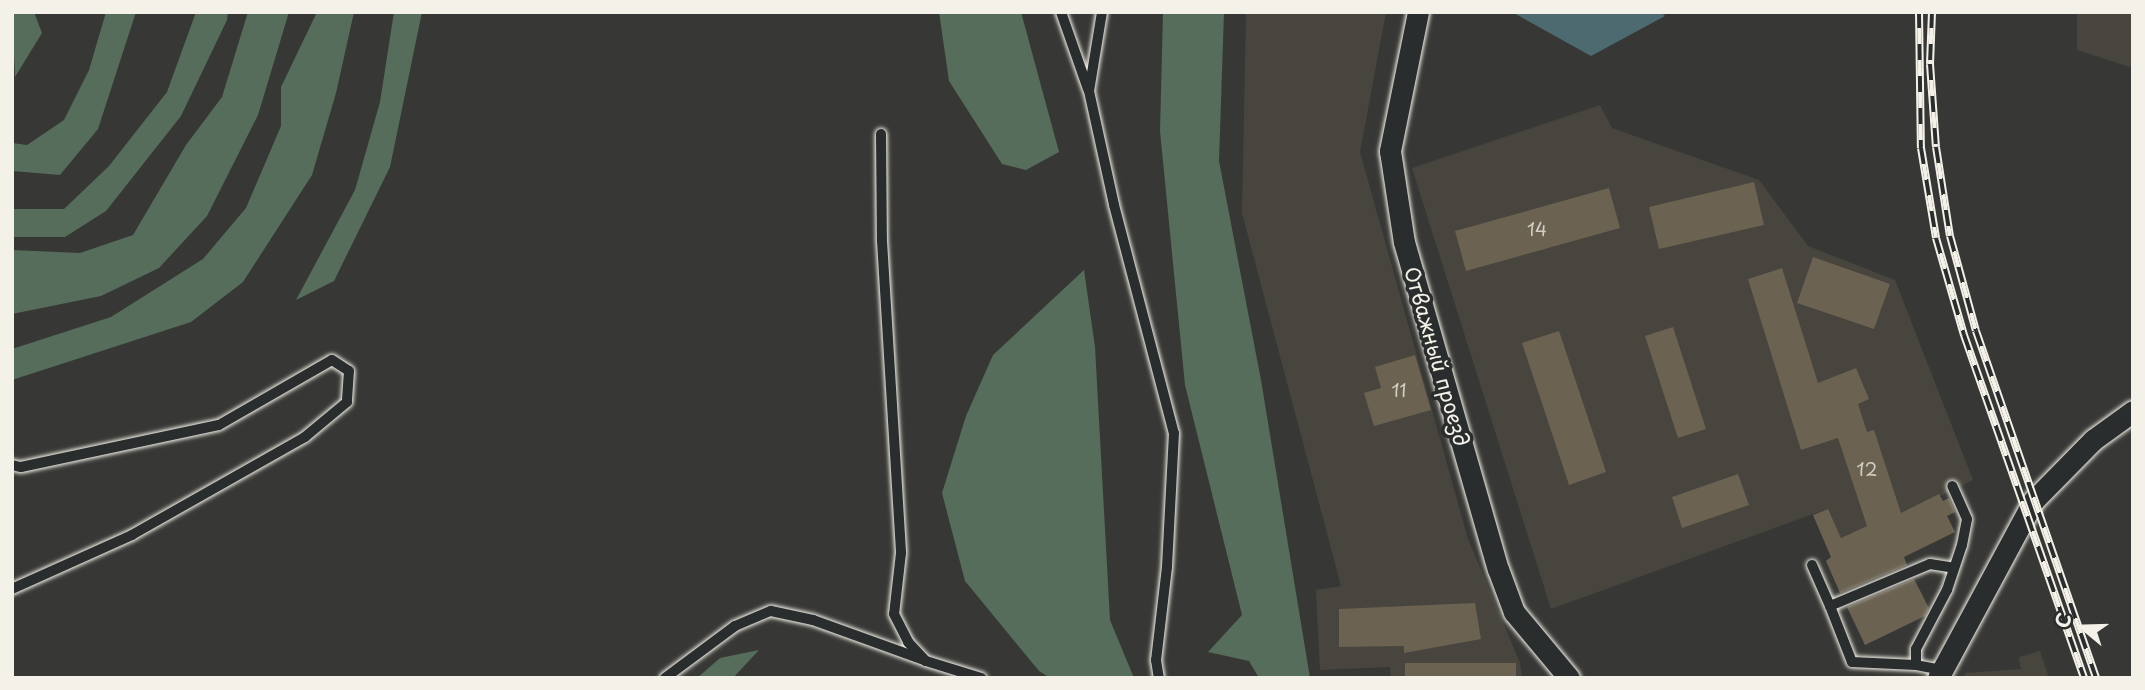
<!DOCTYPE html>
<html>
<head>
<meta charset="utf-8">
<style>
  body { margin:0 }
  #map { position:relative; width:2145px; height:690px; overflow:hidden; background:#373835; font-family:"Playpen Sans",sans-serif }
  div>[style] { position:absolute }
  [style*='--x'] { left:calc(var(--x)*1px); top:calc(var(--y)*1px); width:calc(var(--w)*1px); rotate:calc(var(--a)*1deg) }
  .built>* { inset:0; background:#47453e }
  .green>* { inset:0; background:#556d5a }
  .water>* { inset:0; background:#4d6a71 }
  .building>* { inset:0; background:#6b6252 }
  .roads { filter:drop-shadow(0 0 2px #f4f1e8) drop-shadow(0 0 2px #f4f1e8) }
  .lane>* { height:10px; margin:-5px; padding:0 5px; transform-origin:5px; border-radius:5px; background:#2a2d2e }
  .street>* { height:21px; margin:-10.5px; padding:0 10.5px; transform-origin:10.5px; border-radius:10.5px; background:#2a2d2e }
  .rail>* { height:8px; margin-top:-4px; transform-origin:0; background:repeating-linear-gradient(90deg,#2a2d2e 0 16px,#f4f1e8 0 32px); box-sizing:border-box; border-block:2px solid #f4f1e8 }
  span { translate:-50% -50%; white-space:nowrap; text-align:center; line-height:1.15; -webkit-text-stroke:7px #2a2d2e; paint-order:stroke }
  .number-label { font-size:18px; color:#d2cdc2 }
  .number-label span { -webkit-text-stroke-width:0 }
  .street-label { font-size:21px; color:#f4f1e8 }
  .frame { position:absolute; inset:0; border:14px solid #f4f1e8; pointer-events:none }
  .north { position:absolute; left:2047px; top:592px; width:70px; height:70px; -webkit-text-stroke:5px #2a2d2e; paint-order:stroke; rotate:289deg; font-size:19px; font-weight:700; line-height:28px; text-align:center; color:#f4f1e8 }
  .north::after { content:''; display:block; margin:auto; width:24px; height:32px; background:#f4f1e8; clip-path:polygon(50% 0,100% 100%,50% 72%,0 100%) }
</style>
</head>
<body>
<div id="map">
  <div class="built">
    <div style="clip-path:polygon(1246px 12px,1386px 12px,1360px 152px,1468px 539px,1520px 663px,1522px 678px,1391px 678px,1390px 667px,1320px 670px,1316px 590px,1341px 586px,1242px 213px)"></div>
    <div style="clip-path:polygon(2077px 12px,2133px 12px,2133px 68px,2077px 50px)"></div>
    <div style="clip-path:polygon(1600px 105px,1612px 128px,1759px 180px,1808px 246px,1895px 280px,1973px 480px,1856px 538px,1853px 532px,1841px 538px,1827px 509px,1551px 609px,1412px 168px)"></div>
    <div style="clip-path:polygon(2040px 651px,2049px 678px,1965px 678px,1965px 673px,2021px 669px,2019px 657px)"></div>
  </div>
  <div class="green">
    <div style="clip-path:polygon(12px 12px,34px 12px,42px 33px,15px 77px)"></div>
    <div style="clip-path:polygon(106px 12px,136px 12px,98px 129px,60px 175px,12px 171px,12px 143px,27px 145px,64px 120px,89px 70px)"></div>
    <div style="clip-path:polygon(196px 12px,228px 12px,227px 20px,181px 116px,106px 211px,65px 237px,12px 237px,12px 209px,64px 209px,109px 166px,167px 92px)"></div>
    <div style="clip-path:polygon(248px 12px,289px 12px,258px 115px,207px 216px,159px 268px,101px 296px,12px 314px,12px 250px,80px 253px,133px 235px,186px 145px,222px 97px)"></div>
    <div style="clip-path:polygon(317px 12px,354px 12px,336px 93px,312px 175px,243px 282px,191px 322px,12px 380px,12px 349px,111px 317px,203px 259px,246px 208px,281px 126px,281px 87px)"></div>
    <div style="clip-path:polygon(394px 12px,422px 12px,390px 167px,334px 281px,296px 300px,355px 190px,380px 102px)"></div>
    <div style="clip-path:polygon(939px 12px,1021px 12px,1059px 152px,1026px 170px,1002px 164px,949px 81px)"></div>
    <div style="clip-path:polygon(1163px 12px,1224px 12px,1219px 161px,1261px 380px,1310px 678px,1259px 678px,1249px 661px,1208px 652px,1242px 615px,1185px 385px,1160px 131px)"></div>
    <div style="clip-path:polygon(1084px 270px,1095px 347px,1110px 620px,1134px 678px,1050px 678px,1039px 671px,965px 581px,942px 493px,966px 416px,993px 355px)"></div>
    <div style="clip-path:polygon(759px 650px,733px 678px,697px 678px,720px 658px)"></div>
  </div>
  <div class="water">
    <div style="clip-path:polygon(1512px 12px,1661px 12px,1665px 16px,1591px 56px)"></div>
  </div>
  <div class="building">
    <div style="clip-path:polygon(1754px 182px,1764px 225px,1659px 249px,1649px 207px)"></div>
    <div style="clip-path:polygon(1609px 188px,1620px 228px,1466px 271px,1455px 231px)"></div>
    <div style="clip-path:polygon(1813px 257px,1890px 284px,1874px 329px,1797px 303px)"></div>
    <div style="clip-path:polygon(1782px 268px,1818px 383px,1856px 368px,1869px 399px,1858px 404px,1867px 432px,1874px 430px,1901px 513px,1939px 494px,1943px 501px,1949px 498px,1955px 512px,1947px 516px,1955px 532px,1904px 557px,1907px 565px,1840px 593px,1826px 561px,1831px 557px,1813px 515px,1828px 509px,1841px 538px,1867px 526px,1838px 438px,1801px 450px,1748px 279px)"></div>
    <div style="clip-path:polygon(1673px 327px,1706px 429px,1678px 438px,1645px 336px)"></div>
    <div style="clip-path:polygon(1559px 331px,1606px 472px,1569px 485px,1522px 343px)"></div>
    <div style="clip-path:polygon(1415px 355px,1431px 410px,1374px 426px,1364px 393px,1381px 388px,1375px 367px)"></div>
    <div style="clip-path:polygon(1738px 474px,1749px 505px,1682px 528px,1672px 497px)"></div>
    <div style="clip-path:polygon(1914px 579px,1929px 608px,1925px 616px,1865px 645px,1847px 607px)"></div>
    <div style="clip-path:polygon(1475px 603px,1481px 639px,1404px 653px,1404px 646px,1339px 647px,1339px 609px)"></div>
    <div style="clip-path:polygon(1405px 663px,1516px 663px,1516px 678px,1405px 678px)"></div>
  </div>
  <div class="roads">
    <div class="lane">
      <div style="--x:1061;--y:12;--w:82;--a:70.7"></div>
      <div style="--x:1102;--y:12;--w:80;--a:99.3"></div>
      <div style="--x:1089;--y:91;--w:117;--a:77.6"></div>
      <div style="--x:1114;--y:205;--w:236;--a:75.3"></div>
      <div style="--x:1174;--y:433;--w:134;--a:93"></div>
      <div style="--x:1167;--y:567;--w:94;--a:96.7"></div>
      <div style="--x:1156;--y:660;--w:18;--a:81"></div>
      <div style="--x:881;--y:134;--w:107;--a:89.5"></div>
      <div style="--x:882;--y:241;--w:313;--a:86.5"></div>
      <div style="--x:901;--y:553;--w:61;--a:96.5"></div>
      <div style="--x:894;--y:614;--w:31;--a:63"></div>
      <div style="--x:908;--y:642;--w:26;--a:47"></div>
      <div style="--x:926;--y:661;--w:58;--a:17.2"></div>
      <div style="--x:12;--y:465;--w:9;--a:13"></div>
      <div style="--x:21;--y:467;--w:202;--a:-12"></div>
      <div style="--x:219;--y:425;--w:130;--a:-29.9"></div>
      <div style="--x:332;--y:360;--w:20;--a:33"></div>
      <div style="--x:349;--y:371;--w:31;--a:94"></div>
      <div style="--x:347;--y:402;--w:55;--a:140.2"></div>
      <div style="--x:305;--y:437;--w:199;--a:150.5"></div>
      <div style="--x:132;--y:535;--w:132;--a:155.8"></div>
      <div style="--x:1812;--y:565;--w:45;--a:66.3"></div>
      <div style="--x:1830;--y:606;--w:108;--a:-22.8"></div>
      <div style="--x:1930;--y:564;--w:24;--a:9"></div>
      <div style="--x:1830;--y:606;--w:60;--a:68.6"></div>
      <div style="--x:1852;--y:662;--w:64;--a:2.7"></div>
      <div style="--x:1942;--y:670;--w:26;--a:-169"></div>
      <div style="--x:1916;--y:665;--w:16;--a:-90"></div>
      <div style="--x:1916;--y:649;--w:67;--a:-62.3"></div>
      <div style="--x:1947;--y:590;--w:47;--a:-71.6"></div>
      <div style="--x:1962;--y:545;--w:26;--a:-79"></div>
      <div style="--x:1967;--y:519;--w:36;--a:-114"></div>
      <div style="--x:665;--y:678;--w:87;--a:-36.6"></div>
      <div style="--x:735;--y:626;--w:39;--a:-23"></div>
      <div style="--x:771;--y:611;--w:43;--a:12.1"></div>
      <div style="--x:813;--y:620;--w:118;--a:19.8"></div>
    </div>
    <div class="street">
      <div style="--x:1418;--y:12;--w:142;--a:101.4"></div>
      <div style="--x:1390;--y:151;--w:92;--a:81.3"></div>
      <div style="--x:1404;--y:242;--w:340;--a:74"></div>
      <div style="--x:1498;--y:569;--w:46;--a:69.6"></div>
      <div style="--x:1514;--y:612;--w:86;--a:50.2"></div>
      <div style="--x:1938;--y:678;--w:202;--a:-61.7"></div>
      <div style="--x:2034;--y:500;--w:84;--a:-45.5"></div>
      <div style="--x:2093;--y:440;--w:49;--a:-35.9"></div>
    </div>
  </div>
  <div class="rail">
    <div style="--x:1919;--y:12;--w:136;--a:89.2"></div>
    <div style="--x:1921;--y:148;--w:91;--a:80.5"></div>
    <div style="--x:1936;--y:238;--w:101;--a:73.9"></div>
    <div style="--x:1964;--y:335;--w:363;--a:70.7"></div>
    <div style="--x:1932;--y:12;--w:52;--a:92.2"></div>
    <div style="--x:1930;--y:64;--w:83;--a:85.9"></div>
    <div style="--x:1936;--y:147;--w:90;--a:81.1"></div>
    <div style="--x:1950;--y:236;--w:98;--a:74.7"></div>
    <div style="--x:1976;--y:331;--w:367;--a:70.9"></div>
  </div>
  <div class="number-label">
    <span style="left:1537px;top:229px">14</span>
    <span style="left:1399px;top:390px">11</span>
    <span style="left:1867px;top:469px">12</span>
  </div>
  <div class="street-label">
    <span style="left:1438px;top:356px;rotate:74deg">Отважный проезд</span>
  </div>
  <div class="frame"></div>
  <div class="north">С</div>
</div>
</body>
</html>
